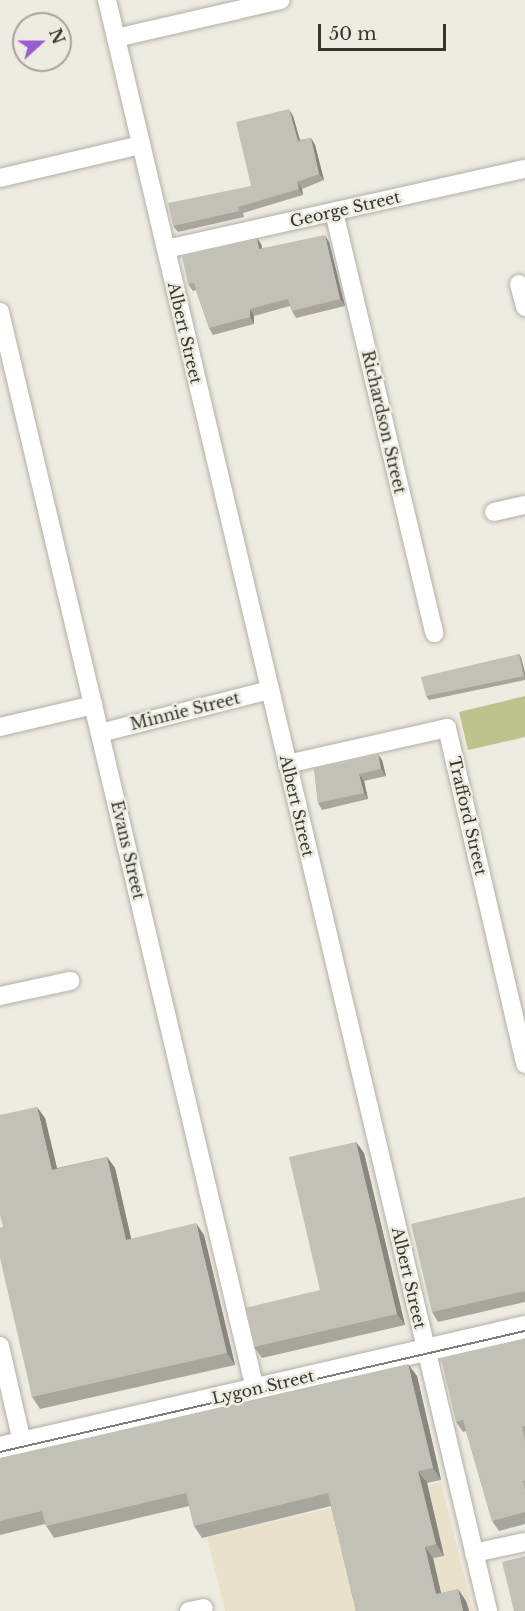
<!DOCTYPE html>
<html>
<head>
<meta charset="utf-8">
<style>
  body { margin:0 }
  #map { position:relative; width:525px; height:1611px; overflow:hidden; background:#eeebe1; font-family:"Libre Baskerville",serif }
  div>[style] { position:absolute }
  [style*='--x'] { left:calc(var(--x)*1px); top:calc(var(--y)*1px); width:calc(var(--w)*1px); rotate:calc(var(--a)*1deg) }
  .industrial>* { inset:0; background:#eae1cb }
  .green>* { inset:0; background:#bec38e }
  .roads { filter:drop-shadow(0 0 2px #b2afa5) drop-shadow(0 0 2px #b2afa5) }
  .minor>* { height:18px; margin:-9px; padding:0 9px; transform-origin:9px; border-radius:9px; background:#fff }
  .tertiary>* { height:22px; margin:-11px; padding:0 11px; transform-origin:11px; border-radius:11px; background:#fff }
  .tram>* { height:1.5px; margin:-0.75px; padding:0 0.75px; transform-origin:0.75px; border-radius:0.75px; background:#807e77 }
  .wall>* { inset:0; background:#a8a59d }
  .shaded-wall>* { inset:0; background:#88867f }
  .building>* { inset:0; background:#c3c0b6 }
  span { translate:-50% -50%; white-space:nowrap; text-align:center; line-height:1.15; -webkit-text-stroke:5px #eeebe1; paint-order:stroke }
  .street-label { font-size:16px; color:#373631 }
  .north { position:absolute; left:12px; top:12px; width:60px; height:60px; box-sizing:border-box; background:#eeebe1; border:2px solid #a5a39b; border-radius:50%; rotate:69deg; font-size:16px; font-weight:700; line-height:24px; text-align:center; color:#373631 }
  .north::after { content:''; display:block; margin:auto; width:21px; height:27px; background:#995cd3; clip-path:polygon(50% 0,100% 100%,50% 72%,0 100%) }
  .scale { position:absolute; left:318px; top:24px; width:128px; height:27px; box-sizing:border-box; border:3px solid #373631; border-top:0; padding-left:8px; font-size:18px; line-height:21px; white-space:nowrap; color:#373631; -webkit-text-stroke:4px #eeebe1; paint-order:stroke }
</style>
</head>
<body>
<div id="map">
  <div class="industrial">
    <div style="clip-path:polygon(441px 1482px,473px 1611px,225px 1611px,207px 1537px)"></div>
  </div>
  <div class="green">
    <div style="clip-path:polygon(525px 696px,525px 737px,468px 750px,459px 712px)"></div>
  </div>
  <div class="roads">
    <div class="minor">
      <div style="--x:107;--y:0;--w:1655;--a:76.69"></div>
      <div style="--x:116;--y:38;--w:169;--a:-13"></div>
      <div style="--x:0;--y:178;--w:145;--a:-13.2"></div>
      <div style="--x:334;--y:212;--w:433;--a:76.6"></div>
      <div style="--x:166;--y:249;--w:368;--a:-12.6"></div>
      <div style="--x:519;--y:284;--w:24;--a:75"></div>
      <div style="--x:0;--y:312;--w:1107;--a:76.68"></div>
      <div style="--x:494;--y:512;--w:32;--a:-13"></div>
      <div style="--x:0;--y:727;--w:96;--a:-13.3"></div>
      <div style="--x:100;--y:733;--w:175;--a:-14.2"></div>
      <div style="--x:287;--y:764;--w:164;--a:-12.7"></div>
      <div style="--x:447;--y:728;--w:345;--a:76.9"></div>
      <div style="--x:0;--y:996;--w:72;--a:-12.1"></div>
      <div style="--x:0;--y:1346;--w:98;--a:77.1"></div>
      <div style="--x:474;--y:1553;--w:52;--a:-12.2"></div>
      <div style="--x:189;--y:1611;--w:15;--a:-11"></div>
    </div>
    <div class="tertiary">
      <div style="--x:0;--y:1448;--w:539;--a:-12.98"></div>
    </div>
  </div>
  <div class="tram">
    <div style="--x:0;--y:1452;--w:539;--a:-12.98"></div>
  </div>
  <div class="wall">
    <div style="clip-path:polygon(293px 116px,300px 140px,311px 138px,315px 145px,324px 180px,302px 189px,303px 195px,243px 213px,244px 217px,178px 232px,173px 226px,251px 186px)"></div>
    <div style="clip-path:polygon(257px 238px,261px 244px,262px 248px,329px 242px,345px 306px,296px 318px,292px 311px,290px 306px,254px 316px,254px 324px,213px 335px,209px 328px,196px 290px,193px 291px,188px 284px)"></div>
    <div style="clip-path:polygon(519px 654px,521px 658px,525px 673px,525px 680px,429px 700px,426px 696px)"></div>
    <div style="clip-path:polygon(382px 760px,386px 776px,364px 781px,368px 799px,322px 810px,318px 803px,314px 768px)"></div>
    <div style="clip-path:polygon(45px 1118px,57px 1168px,107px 1157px,115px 1168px,131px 1239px,204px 1235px,235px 1365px,40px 1409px,32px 1397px,3px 1227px)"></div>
    <div style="clip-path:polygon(356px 1142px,364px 1153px,405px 1325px,262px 1358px,254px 1347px,320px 1290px)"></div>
    <div style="clip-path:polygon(525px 1197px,525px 1302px,438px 1322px,432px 1312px)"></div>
    <div style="clip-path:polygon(525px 1339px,525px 1524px,499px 1531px,492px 1521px,466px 1431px,463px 1432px,456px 1422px)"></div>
    <div style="clip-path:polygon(417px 1376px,441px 1480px,427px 1483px,444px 1556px,433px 1558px,441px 1593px,466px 1601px,469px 1611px,356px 1611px,331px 1506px,202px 1538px,194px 1526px,189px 1506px,54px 1538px,45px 1524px,0 1535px,0 1458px)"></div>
  </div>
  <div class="shaded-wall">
    <div style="clip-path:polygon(289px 109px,293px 116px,302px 148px,298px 141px)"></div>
    <div style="clip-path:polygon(311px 138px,315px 145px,324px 180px,319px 174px)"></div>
    <div style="clip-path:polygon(297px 182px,302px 189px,303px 195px,299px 189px)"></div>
    <div style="clip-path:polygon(325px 235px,329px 242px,345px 306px,340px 299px)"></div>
    <div style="clip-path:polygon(257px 238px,261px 244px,264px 255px,259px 249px)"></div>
    <div style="clip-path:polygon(250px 309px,254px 316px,254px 324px,250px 317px)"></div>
    <div style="clip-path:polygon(519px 654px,521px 658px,525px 673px,525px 677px)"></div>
    <div style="clip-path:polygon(378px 754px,382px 760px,386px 776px,381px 769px)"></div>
    <div style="clip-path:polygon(359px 774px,364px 781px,368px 799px,364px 793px)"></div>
    <div style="clip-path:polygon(37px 1107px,45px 1118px,60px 1181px,52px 1170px)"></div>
    <div style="clip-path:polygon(356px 1142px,364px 1153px,405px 1325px,397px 1314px)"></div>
    <div style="clip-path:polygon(107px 1157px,115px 1168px,134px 1251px,126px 1240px)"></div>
    <div style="clip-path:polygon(196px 1223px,204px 1235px,235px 1365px,227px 1353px)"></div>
    <div style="clip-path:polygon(408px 1364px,417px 1376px,441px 1480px,433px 1468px)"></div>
    <div style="clip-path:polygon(418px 1471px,427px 1483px,444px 1556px,436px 1544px)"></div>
    <div style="clip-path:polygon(425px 1547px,433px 1558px,444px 1606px,436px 1594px)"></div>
    <div style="clip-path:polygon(458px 1589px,466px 1601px,469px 1611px,463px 1611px)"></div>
  </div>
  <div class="building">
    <div style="clip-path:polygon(289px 109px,298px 141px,311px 138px,319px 174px,297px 182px,299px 189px,238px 207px,239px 211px,173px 226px,168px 203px,251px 186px,236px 122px)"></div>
    <div style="clip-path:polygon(325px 235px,340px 299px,292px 311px,288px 299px,250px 309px,250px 317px,209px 328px,194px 283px,188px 284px,182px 256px,257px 238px,259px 249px)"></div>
    <div style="clip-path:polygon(519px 654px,524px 676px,426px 696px,421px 677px)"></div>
    <div style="clip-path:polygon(378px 754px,381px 769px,359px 774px,364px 793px,318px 803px,314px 768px)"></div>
    <div style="clip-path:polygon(37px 1107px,52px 1170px,107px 1157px,126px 1240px,196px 1223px,227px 1353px,32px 1397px,0 1258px,0 1228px,3px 1227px,0 1215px,0 1115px)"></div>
    <div style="clip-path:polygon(356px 1142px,397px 1314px,254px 1347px,245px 1308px,320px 1290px,289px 1157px)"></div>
    <div style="clip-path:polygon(525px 1197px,525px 1291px,432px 1312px,411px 1224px)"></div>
    <div style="clip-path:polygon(525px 1339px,525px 1426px,522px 1426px,525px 1441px,525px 1481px,523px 1481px,525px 1490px,525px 1512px,492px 1521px,463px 1420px,456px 1422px,441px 1359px)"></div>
    <div style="clip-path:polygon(408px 1364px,433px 1468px,418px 1471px,436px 1544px,425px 1547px,436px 1594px,458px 1589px,463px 1611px,356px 1611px,328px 1493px,194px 1526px,186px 1493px,46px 1526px,42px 1511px,0 1521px,0 1458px)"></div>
    <div style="clip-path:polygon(525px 1556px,525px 1611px,514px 1611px,502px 1562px)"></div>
  </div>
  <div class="street-label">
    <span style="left:345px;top:209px;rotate:-13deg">George Street</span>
    <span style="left:185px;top:333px;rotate:77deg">Albert Street</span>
    <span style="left:384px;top:422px;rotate:77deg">Richardson Street</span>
    <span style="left:185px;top:711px;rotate:-14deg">Minnie Street</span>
    <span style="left:297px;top:806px;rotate:77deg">Albert Street</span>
    <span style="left:468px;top:816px;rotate:77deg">Trafford Street</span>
    <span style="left:128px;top:850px;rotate:77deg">Evans Street</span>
    <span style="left:409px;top:1278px;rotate:77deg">Albert Street</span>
    <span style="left:263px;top:1387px;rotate:-13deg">Lygon Street</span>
  </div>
  <div class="north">N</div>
  <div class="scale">50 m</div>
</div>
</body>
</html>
